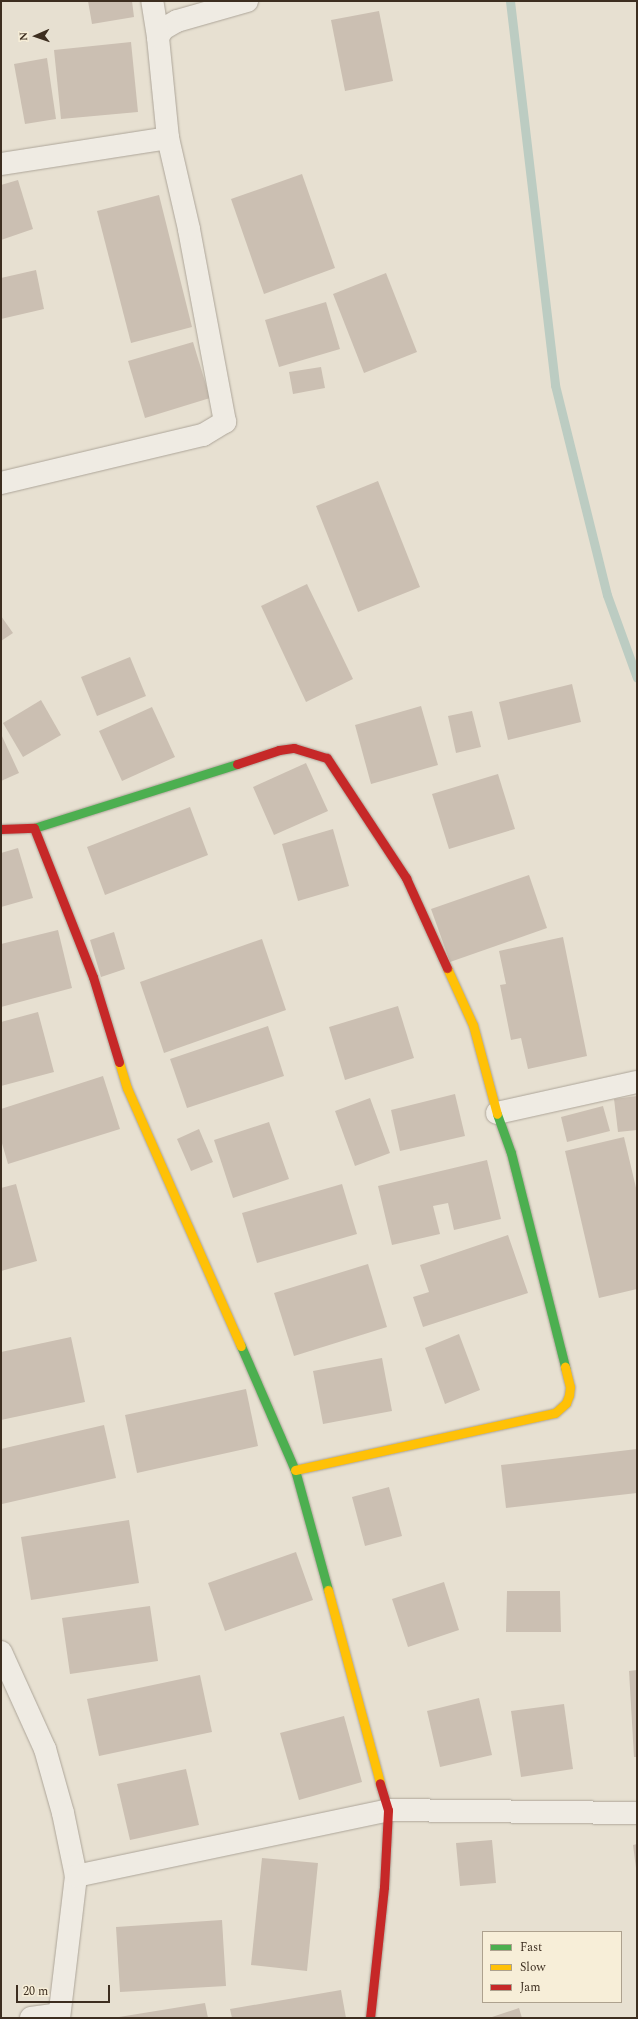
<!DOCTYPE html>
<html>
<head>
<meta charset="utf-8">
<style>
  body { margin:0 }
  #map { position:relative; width:638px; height:2019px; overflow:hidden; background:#e7e0d1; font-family:Spectral,serif }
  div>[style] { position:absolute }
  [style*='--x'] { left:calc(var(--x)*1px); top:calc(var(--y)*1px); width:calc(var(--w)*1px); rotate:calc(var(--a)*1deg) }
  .stream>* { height:9px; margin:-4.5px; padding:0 4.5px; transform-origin:4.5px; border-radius:4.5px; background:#bcccc2 }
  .building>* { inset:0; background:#cbbfb2 }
  .roads { filter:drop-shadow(0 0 1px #ada599) drop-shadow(0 0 1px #ada599) }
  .street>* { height:22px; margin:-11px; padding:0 11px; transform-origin:11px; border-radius:11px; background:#efebe3 }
  .fast>* { height:9px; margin:-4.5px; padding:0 4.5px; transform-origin:4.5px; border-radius:4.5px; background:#4caf50 }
  .slow>* { height:9px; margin:-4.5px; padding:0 4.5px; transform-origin:4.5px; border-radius:4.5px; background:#ffc107 }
  .jam>* { height:9px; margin:-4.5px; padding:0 4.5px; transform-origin:4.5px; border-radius:4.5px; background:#c62828 }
  span { translate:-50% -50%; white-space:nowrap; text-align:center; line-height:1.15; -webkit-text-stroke:4px #f7eed8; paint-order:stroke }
  .frame { position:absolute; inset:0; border:2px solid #3d2e20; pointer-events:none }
  .legend { position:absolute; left:482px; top:1931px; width:140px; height:72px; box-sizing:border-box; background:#f7eed8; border:1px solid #ada18e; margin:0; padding:5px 7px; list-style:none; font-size:12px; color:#3d2e20 }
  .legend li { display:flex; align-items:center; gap:8px; height:20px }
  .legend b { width:20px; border:1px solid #ada18e }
  .north { position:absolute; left:16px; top:16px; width:40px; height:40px; -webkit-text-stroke:3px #f7eed8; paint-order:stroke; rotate:268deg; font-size:11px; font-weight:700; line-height:16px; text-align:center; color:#3d2e20 }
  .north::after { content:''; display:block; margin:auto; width:14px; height:18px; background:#3d2e20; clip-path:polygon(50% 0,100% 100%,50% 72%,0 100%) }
  .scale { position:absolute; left:16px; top:1985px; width:94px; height:18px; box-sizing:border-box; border:2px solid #3d2e20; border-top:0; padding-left:5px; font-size:12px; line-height:14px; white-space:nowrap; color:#3d2e20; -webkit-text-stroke:3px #f7eed8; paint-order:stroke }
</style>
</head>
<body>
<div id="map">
  <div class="stream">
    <div style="--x:510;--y:1;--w:387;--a:83.3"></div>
    <div style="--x:555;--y:385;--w:216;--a:76.1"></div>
    <div style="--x:607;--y:595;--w:88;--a:70.1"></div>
  </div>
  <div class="building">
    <div style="clip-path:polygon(88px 1px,132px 1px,134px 17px,92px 24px)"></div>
    <div style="clip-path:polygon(379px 11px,393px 81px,345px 91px,331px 20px)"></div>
    <div style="clip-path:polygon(131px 42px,138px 112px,61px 119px,54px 50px)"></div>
    <div style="clip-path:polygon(47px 58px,56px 119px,25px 124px,14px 64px)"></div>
    <div style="clip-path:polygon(302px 174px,335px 268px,264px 294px,231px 199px)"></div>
    <div style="clip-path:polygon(18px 180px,33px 229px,1px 240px,1px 185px)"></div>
    <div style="clip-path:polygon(159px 195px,192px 327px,131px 343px,97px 211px)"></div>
    <div style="clip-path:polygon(36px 270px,44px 309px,1px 319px,1px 278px)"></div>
    <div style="clip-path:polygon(386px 273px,417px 352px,364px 373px,333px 294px)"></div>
    <div style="clip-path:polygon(326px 302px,340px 349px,279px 367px,265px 320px)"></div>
    <div style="clip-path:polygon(193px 342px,210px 398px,145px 418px,128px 361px)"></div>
    <div style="clip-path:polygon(321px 367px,325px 388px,293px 394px,289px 372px)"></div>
    <div style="clip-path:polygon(378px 481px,420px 587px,358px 612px,316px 506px)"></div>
    <div style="clip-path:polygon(307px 584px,353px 679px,306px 702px,261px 606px)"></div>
    <div style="clip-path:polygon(1px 616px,13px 633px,1px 641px)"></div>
    <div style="clip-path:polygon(130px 657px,146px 696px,97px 716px,81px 677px)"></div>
    <div style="clip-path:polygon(572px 684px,581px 722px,508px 740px,499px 702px)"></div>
    <div style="clip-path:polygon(41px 700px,61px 735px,23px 757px,3px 723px)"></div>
    <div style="clip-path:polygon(421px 706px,438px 765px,371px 784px,355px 725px)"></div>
    <div style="clip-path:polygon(152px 707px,175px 757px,122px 781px,99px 731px)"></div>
    <div style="clip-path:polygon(472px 711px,481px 747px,456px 753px,448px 716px)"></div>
    <div style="clip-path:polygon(1px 734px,19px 773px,1px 781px)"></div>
    <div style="clip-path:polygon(306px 763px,328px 811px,274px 835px,253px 787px)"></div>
    <div style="clip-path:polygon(498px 774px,515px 829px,449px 849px,432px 794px)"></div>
    <div style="clip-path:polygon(190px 807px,208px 855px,105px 895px,87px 847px)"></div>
    <div style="clip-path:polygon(333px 829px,349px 886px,298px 901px,282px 844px)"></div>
    <div style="clip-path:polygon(18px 848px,33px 898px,1px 907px,1px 853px)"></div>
    <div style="clip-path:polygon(529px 875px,547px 928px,450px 962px,431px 909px)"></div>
    <div style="clip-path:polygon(58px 930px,72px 988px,1px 1007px,1px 944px)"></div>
    <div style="clip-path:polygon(114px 932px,125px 969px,101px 977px,90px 940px)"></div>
    <div style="clip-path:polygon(563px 937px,587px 1056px,528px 1069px,521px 1038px,511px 1040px,500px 985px,506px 984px,499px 951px)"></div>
    <div style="clip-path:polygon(262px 939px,286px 1010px,164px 1053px,140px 982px)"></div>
    <div style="clip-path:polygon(398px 1006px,414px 1058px,345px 1080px,329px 1027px)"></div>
    <div style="clip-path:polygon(38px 1012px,54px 1072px,1px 1086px,1px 1022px)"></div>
    <div style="clip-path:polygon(268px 1026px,284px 1076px,187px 1108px,170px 1059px)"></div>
    <div style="clip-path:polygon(103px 1076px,120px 1129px,8px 1164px,1px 1140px,1px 1109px)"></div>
    <div style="clip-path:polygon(455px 1094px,465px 1136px,400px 1151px,391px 1110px)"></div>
    <div style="clip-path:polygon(637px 1096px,637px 1130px,618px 1132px,614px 1099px)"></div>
    <div style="clip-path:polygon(370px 1098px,390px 1153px,355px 1166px,335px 1111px)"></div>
    <div style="clip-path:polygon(603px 1106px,610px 1131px,567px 1142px,561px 1117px)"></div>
    <div style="clip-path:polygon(269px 1122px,289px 1179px,233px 1198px,214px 1140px)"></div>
    <div style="clip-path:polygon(199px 1129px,213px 1162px,191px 1171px,177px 1139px)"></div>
    <div style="clip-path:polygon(624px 1137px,637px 1192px,637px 1289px,599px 1298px,565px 1151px)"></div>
    <div style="clip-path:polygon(487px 1160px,501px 1219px,454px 1230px,448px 1203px,433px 1206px,440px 1234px,392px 1245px,378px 1186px)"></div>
    <div style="clip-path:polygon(16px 1184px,37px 1261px,1px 1271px,1px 1188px)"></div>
    <div style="clip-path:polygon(342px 1184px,357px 1234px,257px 1263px,242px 1213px)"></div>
    <div style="clip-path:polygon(508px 1235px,528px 1293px,423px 1327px,413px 1297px,429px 1292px,420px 1265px)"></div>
    <div style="clip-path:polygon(368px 1264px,387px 1327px,294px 1356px,274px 1293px)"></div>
    <div style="clip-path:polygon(459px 1334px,480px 1390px,445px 1404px,425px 1348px)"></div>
    <div style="clip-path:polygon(71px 1337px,85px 1402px,1px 1420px,1px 1352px)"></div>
    <div style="clip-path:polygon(382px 1358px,392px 1411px,323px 1424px,313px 1371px)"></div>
    <div style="clip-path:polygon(246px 1389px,258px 1446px,137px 1473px,125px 1415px)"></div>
    <div style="clip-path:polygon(104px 1425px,116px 1478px,2px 1504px,1px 1449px)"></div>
    <div style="clip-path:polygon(637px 1449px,637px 1493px,506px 1508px,501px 1465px)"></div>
    <div style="clip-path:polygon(389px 1487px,402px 1536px,365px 1546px,352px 1497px)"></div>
    <div style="clip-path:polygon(129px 1520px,139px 1583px,31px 1600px,21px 1537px)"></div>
    <div style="clip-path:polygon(296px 1552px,313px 1600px,225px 1631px,208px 1583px)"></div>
    <div style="clip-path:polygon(444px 1582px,459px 1630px,408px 1647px,392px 1599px)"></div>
    <div style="clip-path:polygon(507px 1591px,560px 1591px,561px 1632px,506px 1632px)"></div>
    <div style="clip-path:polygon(150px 1606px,158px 1661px,70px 1674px,62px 1618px)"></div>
    <div style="clip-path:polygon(637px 1670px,637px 1757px,634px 1757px,629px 1671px)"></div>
    <div style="clip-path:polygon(200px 1675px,212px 1732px,99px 1756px,87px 1699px)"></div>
    <div style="clip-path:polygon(479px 1698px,492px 1755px,440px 1767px,427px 1711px)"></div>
    <div style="clip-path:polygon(564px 1704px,573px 1769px,521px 1777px,511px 1711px)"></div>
    <div style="clip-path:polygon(344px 1716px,362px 1782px,299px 1800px,280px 1733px)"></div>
    <div style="clip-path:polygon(186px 1769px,199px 1825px,130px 1840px,117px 1784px)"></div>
    <div style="clip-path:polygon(492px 1840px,496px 1883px,460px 1886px,456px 1843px)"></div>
    <div style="clip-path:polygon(637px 1844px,637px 1867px,636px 1868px,633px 1845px)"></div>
    <div style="clip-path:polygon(262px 1858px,318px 1863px,307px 1971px,251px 1965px)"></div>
    <div style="clip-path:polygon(222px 1920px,226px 1986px,120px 1992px,116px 1927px)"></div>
    <div style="clip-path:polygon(341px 1990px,346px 2018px,232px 2018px,230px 2009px)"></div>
    <div style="clip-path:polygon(205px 2003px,208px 2018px,119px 2018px,119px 2017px)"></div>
    <div style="clip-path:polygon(519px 2008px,522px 2018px,489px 2018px)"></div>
  </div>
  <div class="roads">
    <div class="street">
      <div style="--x:158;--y:37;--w:9;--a:-58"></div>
      <div style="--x:163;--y:29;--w:16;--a:-30"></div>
      <div style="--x:177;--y:21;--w:73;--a:-15.9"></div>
      <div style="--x:1;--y:164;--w:169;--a:-8.8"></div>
      <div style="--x:1;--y:483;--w:208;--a:-13.4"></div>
      <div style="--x:203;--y:435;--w:26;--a:-31"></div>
      <div style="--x:225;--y:422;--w:196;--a:-100.6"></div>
      <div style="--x:189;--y:229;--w:93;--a:-103"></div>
      <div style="--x:168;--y:138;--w:101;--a:-95.7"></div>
      <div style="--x:158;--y:37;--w:36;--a:-99"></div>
      <div style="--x:497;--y:1113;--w:143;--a:-12.5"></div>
      <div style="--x:1;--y:1652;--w:107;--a:65.6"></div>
      <div style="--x:45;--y:1749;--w:66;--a:74.3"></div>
      <div style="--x:63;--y:1813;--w:64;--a:78.3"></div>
      <div style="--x:76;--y:1876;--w:143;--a:96.8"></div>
      <div style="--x:76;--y:1876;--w:319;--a:-11.9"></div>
      <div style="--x:388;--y:1810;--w:249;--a:0.7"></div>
      <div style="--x:31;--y:2018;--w:28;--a:-8"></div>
    </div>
    <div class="fast">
      <div style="--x:34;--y:828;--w:213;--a:-17.5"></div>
      <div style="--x:497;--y:1114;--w:41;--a:70.3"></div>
      <div style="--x:511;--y:1153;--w:221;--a:75.8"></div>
      <div style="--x:241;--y:1346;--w:135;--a:66.5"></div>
      <div style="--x:295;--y:1470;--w:124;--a:74.6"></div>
    </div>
    <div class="slow">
      <div style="--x:447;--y:968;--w:63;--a:65.5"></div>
      <div style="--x:473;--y:1025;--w:92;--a:74.9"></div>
      <div style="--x:119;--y:1062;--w:27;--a:73"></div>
      <div style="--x:127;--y:1088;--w:282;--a:66.2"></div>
      <div style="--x:295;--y:1470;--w:266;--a:-12.4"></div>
      <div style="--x:555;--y:1413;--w:15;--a:-42"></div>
      <div style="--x:566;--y:1403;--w:9;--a:-69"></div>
      <div style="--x:569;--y:1395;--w:8;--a:-83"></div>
      <div style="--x:570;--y:1387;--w:21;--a:-104"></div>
      <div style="--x:328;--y:1590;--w:200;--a:74.9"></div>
    </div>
    <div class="jam">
      <div style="--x:237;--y:764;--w:44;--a:-18.4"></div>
      <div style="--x:279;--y:750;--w:15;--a:-8"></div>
      <div style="--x:294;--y:748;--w:34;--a:17"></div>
      <div style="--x:327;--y:758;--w:144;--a:56.6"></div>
      <div style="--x:406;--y:878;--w:99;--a:65.5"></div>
      <div style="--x:1;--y:829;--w:33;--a:-2"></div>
      <div style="--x:34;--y:828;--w:160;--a:68.4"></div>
      <div style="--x:93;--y:977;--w:89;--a:73"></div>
      <div style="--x:370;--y:2018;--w:132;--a:-83.9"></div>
      <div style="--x:384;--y:1887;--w:77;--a:-87"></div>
      <div style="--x:388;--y:1810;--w:28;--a:-107"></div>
    </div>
  </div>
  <div class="frame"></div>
  <ul class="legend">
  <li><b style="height:5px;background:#4caf50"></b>Fast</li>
  <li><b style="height:5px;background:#ffc107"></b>Slow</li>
  <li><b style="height:5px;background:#c62828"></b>Jam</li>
  </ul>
  <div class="north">N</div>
  <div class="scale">20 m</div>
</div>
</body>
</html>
